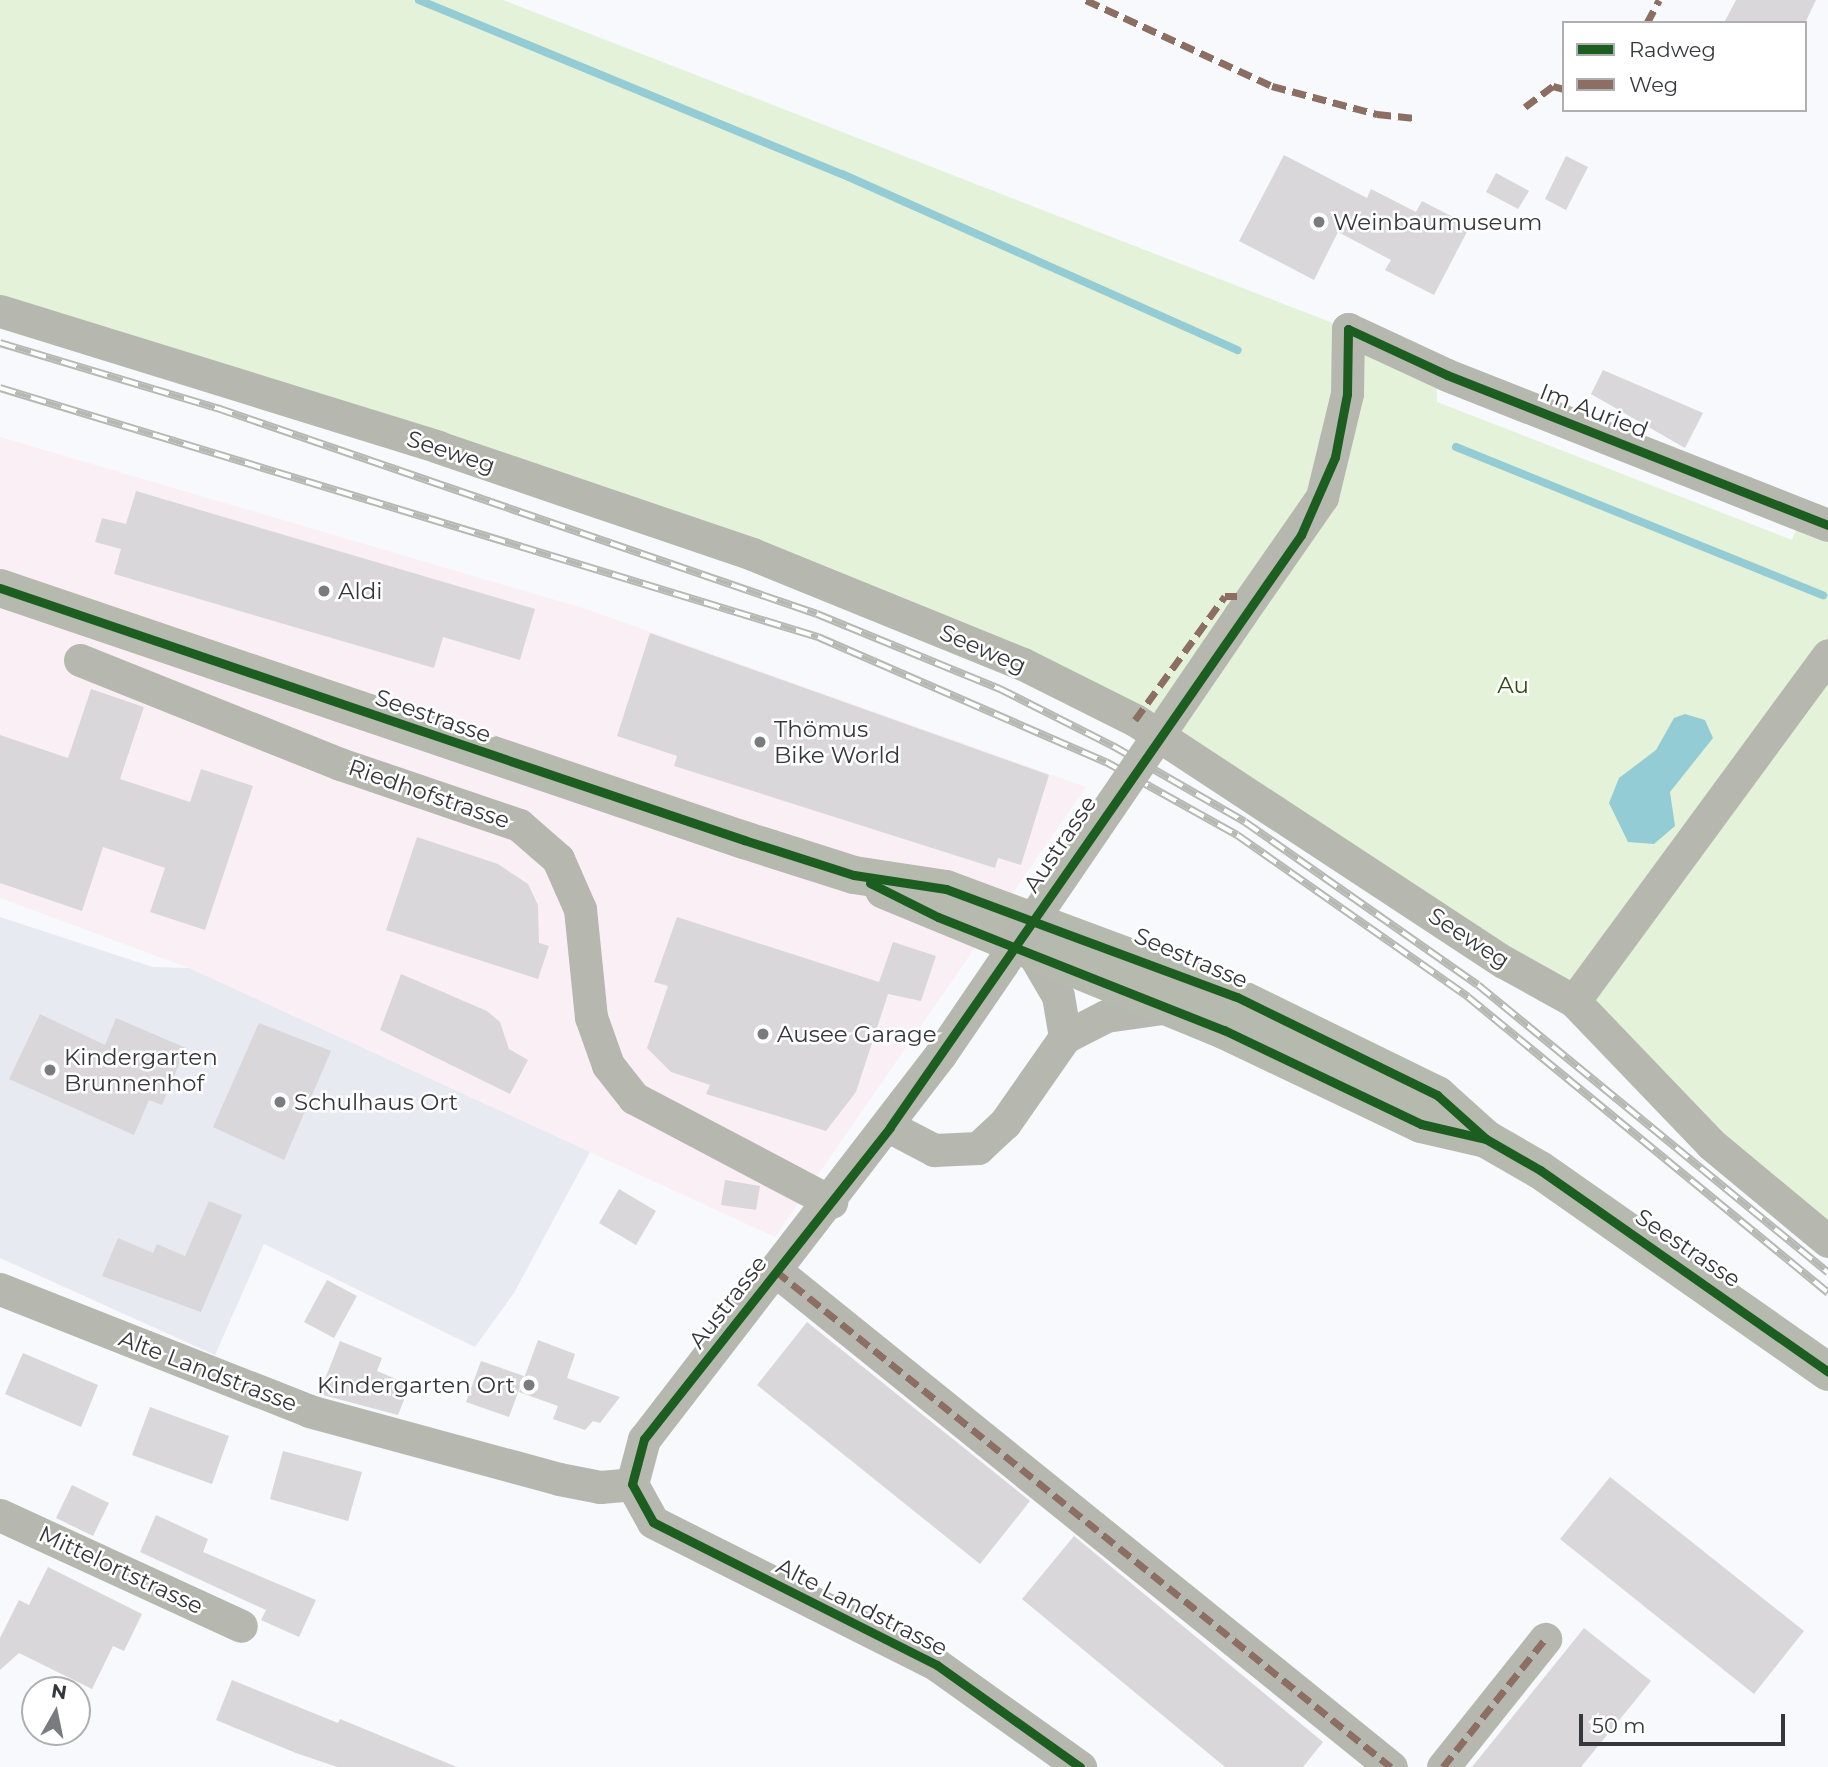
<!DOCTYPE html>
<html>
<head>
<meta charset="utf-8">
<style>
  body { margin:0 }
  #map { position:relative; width:1828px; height:1767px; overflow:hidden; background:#f7f9fc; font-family:Montserrat,sans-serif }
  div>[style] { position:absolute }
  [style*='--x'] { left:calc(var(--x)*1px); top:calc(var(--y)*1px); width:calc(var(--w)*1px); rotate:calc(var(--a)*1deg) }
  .commercial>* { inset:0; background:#fbeff6 }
  .built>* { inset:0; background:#e7eaf1 }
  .green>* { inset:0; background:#e3f2d8 }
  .water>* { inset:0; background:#94ccd5 }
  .stream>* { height:8px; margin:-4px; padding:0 4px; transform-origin:4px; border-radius:4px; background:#94ccd5 }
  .building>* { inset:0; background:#d9d7d9 }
  .minor>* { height:33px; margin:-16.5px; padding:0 16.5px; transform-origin:16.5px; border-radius:16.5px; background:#b6b8af }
  .major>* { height:38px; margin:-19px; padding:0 19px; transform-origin:19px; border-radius:19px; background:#b6b9ad }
  .rail>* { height:8px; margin-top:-4px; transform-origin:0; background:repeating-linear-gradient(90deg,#fff 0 16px,#b6b8b3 0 32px); box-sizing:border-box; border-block:2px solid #b6b8b3 }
  .minor-bridge>* { height:33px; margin:-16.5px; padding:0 16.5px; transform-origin:16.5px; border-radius:16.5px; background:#b6b8af }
  .quiet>* { height:7px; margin-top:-3.5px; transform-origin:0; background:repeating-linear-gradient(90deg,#8d6e63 0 14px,transparent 0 21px) }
  .cycleway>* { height:9px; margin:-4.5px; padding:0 4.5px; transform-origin:4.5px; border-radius:4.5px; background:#1b5e20 }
  .dots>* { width:19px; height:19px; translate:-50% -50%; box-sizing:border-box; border:4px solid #fff; border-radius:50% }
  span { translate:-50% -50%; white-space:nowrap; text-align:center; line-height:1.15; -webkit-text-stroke:5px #fff; paint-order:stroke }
  .poi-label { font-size:23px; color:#36373b }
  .left { translate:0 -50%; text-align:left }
  .right { translate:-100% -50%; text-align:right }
  .street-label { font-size:23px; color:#36373b }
  .park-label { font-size:23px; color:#334d14 }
  .legend { position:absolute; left:1562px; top:21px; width:245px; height:91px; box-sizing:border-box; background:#fff; border:2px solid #afafb1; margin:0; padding:9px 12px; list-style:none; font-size:21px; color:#36373b }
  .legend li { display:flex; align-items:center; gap:14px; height:35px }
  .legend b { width:35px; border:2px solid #afafb1 }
  .north { position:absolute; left:21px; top:1676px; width:70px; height:70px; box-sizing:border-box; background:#fff; border:2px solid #afafb1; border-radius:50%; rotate:9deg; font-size:19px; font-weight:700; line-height:28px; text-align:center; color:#36373b }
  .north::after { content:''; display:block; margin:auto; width:24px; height:32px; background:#7a7b7f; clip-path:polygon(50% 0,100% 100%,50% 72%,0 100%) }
  .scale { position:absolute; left:1579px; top:1714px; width:206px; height:32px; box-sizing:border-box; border:4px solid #36373b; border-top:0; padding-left:9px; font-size:21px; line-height:24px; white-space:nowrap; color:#36373b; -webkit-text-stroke:5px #fff; paint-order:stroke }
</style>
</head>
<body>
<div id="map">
  <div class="commercial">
    <div style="clip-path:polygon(0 437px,586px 609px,1086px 787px,775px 1237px,189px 968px,0 898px)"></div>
  </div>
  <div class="built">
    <div style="clip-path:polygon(0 917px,153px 967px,189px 968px,590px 1152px,514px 1293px,475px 1347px,264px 1244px,215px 1355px,0 1258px)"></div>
  </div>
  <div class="green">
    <div style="clip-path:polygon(0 0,503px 0,1348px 329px,1348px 344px,1437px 387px,1437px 402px,1792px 540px,1803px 512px,1828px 527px,1828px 1241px,1609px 1033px,1023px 664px,0 311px)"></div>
  </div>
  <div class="water">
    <div style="clip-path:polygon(1685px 714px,1705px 720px,1713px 738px,1670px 792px,1675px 826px,1654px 844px,1628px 842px,1609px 803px,1619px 778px,1656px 750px,1674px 718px)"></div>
  </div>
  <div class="stream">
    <div style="--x:419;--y:0;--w:457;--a:22.4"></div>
    <div style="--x:842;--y:174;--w:433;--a:24"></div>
    <div style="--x:1456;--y:447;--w:396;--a:22"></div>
  </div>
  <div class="building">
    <div style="clip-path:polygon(1736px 0,1816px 0,1805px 23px,1724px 23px)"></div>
    <div style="clip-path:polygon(1284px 155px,1367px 198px,1371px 189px,1416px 212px,1422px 201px,1470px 226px,1434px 295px,1385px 270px,1391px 260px,1338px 232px,1314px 280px,1239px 241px)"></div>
    <div style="clip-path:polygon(1566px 156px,1588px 167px,1566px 210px,1545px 199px)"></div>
    <div style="clip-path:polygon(1496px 173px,1529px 191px,1518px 209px,1486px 192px)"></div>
    <div style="clip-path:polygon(1603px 370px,1703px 413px,1685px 448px,1591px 394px)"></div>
    <div style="clip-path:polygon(136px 491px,535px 609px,520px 660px,443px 637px,434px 668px,114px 574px,121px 549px,95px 542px,102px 518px,126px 524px)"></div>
    <div style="clip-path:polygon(650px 633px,1049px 775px,1021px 865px,998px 858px,995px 868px,674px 766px,677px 756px,617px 736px)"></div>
    <div style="clip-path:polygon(91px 689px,144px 707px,120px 779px,190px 802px,201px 769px,253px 786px,205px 930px,150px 912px,165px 868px,103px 847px,82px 911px,0 883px,0 735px,68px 758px)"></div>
    <div style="clip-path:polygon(417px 837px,498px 864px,528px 884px,538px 905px,539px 943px,549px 946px,538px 979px,386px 930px)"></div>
    <div style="clip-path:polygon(677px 917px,879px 982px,893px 942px,936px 956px,921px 1001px,888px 994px,856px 1092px,826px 1131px,706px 1094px,710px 1085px,671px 1072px,647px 1048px,668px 986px,654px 982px)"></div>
    <div style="clip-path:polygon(401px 974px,487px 1011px,500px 1022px,509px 1049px,528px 1060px,510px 1094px,380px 1030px)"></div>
    <div style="clip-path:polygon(40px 1014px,105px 1045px,116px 1018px,186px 1048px,162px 1105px,149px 1100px,134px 1135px,9px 1079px)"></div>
    <div style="clip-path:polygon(259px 1023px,331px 1051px,284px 1160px,213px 1127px)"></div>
    <div style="clip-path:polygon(725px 1180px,760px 1186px,756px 1210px,721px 1205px)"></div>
    <div style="clip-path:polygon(619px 1189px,656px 1211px,636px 1245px,599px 1223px)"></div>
    <div style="clip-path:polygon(209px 1201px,242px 1215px,201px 1312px,102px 1276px,118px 1238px,153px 1253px,157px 1244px,185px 1256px)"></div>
    <div style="clip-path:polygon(327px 1280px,357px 1296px,334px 1338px,304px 1322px)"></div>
    <div style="clip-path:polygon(807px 1322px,1030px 1501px,980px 1564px,757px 1385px)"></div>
    <div style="clip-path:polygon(538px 1340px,575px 1354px,567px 1378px,620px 1397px,600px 1423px,593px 1421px,585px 1430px,553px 1419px,558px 1406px,519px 1392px)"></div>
    <div style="clip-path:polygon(340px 1341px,382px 1358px,377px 1371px,410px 1385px,398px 1415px,319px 1394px)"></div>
    <div style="clip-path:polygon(23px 1353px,98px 1385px,81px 1427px,5px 1394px)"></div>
    <div style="clip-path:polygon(481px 1361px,524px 1376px,509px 1417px,466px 1402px)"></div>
    <div style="clip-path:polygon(150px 1407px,229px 1436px,212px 1484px,132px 1455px)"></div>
    <div style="clip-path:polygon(283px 1451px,362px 1472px,348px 1521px,270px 1499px)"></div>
    <div style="clip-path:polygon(1610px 1477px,1804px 1631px,1754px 1694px,1560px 1539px)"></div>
    <div style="clip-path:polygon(72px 1485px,109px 1503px,93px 1536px,56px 1518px)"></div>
    <div style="clip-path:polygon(156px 1515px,208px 1539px,203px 1552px,316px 1600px,299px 1637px,261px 1620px,266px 1610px,140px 1552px)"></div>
    <div style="clip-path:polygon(1074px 1536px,1323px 1742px,1303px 1767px,1225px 1767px,1022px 1599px)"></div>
    <div style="clip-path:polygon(48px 1567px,142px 1614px,124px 1651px,113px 1646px,92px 1689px,19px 1653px,0 1670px,0 1638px,19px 1600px,29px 1605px)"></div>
    <div style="clip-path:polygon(1584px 1628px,1651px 1681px,1581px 1767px,1472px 1767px)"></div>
    <div style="clip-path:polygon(232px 1680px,338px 1723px,340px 1719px,457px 1767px,337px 1767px,296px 1753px,216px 1720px)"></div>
  </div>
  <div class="minor">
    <div style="--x:0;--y:311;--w:459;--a:17.2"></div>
    <div style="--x:438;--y:447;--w:332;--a:18.8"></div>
    <div style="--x:752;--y:554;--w:292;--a:22.1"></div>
    <div style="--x:1023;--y:664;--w:125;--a:26.6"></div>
    <div style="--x:1135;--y:720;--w:441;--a:33.3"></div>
    <div style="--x:1504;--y:962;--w:80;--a:29.1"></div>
    <div style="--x:1574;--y:1001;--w:198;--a:46.2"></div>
    <div style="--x:1711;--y:1144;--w:152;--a:39.7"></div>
    <div style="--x:1240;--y:615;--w:144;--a:-55.2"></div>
    <div style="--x:1322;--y:497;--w:106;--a:-76.4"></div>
    <div style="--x:1347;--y:394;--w:65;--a:-89.1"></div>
    <div style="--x:1348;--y:329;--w:109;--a:24.9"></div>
    <div style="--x:1447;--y:375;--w:409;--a:21.5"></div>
    <div style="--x:80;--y:660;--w:280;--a:21.8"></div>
    <div style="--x:340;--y:764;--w:189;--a:18.8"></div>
    <div style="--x:519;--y:825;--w:52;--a:41.1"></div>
    <div style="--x:558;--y:859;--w:55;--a:66.3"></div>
    <div style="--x:580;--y:909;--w:109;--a:84.2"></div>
    <div style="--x:591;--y:1017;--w:51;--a:70.5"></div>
    <div style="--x:608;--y:1065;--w:42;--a:51.8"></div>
    <div style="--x:634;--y:1098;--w:223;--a:27.8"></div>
    <div style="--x:1031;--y:950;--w:53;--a:59.6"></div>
    <div style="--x:1058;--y:996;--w:42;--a:80.3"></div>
    <div style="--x:1574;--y:1001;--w:429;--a:-53.7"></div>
    <div style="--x:940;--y:1055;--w:485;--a:127.6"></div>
    <div style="--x:644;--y:1439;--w:47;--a:104.9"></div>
    <div style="--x:632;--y:1484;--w:43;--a:61.1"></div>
    <div style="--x:653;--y:1522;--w:318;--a:26.7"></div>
    <div style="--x:937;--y:1665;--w:176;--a:35.5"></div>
    <div style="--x:890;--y:1127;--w:50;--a:27.6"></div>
    <div style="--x:934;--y:1150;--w:44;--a:-2.6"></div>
    <div style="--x:978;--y:1148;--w:37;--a:-43"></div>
    <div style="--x:1005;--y:1123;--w:105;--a:-55.1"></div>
    <div style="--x:1065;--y:1037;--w:46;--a:-27.1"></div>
    <div style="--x:1106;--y:1016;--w:64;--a:-8.1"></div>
    <div style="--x:776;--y:1271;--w:790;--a:38.89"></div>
    <div style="--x:0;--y:1289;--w:332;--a:21.5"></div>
    <div style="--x:309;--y:1411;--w:259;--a:15.2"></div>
    <div style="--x:559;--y:1479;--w:42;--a:11"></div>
    <div style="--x:600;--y:1487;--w:32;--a:-5"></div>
    <div style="--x:0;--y:1515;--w:265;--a:24.7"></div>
    <div style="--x:1443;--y:1767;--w:164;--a:-51.4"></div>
  </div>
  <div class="major">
    <div style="--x:0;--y:588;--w:786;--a:18.71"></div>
    <div style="--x:744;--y:840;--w:115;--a:17.7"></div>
    <div style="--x:854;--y:875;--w:93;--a:8.7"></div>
    <div style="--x:946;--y:889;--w:310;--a:20.4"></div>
    <div style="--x:1237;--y:997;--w:223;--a:26.1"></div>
    <div style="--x:1437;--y:1095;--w:66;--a:41.9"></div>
    <div style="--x:1486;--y:1139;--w:62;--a:29.9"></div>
    <div style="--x:1540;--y:1170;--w:352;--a:35"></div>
    <div style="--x:884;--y:890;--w:368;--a:22.4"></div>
    <div style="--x:1224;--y:1030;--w:218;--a:25.5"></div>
    <div style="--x:1421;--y:1124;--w:67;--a:13"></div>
  </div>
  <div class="rail">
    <div style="--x:0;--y:343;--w:227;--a:16.7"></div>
    <div style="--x:217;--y:408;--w:634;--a:18.95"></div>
    <div style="--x:817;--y:614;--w:198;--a:22.3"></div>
    <div style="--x:1000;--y:689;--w:127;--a:26.8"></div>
    <div style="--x:1113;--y:746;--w:152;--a:29.9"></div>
    <div style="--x:1245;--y:822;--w:284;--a:35"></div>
    <div style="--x:1478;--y:985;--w:453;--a:39.4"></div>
    <div style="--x:0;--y:388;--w:855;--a:16.93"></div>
    <div style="--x:818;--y:637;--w:314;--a:23.5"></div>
    <div style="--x:1106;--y:762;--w:150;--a:29.1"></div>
    <div style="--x:1237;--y:835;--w:282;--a:35"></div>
    <div style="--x:1468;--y:997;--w:466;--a:39.4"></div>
  </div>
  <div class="minor-bridge">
    <div style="--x:940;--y:1055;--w:533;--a:-55.71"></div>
  </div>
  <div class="quiet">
    <div style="--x:1086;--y:0;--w:205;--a:24.8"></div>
    <div style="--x:1272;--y:86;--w:109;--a:14.9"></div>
    <div style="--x:1377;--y:114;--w:38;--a:6"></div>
    <div style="--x:1647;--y:23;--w:26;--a:-62"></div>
    <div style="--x:1525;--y:107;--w:35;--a:-37"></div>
    <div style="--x:1553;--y:86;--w:11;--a:15"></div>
    <div style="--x:1135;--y:720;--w:153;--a:-54"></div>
    <div style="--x:1225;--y:596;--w:12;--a:0"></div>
    <div style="--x:776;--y:1271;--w:790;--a:38.89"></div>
    <div style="--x:1443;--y:1767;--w:164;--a:-51.4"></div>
  </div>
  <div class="cycleway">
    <div style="--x:0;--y:588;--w:786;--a:18.71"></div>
    <div style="--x:744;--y:840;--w:115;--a:17.7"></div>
    <div style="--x:854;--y:875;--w:93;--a:8.7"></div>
    <div style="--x:946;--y:889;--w:310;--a:20.4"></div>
    <div style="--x:1237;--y:997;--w:223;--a:26.1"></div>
    <div style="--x:1437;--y:1095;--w:66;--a:41.9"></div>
    <div style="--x:1486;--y:1139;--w:62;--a:29.9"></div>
    <div style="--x:1540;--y:1170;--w:352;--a:35"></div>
    <div style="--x:870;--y:883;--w:76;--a:26.6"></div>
    <div style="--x:938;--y:917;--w:308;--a:21.6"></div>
    <div style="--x:1224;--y:1030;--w:218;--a:25.5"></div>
    <div style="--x:1421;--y:1124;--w:67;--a:13"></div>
    <div style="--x:1080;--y:1767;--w:176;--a:-144.5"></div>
    <div style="--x:937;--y:1665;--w:318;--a:-153.3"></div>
    <div style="--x:653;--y:1522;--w:43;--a:-118.9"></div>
    <div style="--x:632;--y:1484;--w:47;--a:-75.1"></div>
    <div style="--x:644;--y:1439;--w:397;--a:-51.7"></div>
    <div style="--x:890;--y:1127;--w:721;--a:-55.23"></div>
    <div style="--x:1301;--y:535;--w:85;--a:-66.4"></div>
    <div style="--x:1335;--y:457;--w:64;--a:-79.2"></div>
    <div style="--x:1347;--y:394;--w:65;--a:-89.1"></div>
    <div style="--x:1348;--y:329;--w:109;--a:24.9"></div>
    <div style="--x:1447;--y:375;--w:409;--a:21.5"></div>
  </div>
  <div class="dots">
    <div style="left:1319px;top:222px;background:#7a7b7f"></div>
    <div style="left:324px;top:591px;background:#7a7b7f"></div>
    <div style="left:760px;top:742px;background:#7a7b7f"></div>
    <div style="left:763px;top:1034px;background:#7a7b7f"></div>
    <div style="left:50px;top:1070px;background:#7a7b7f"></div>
    <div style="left:280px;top:1102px;background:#7a7b7f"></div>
    <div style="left:529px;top:1385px;background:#7a7b7f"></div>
  </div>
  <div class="poi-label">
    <span class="left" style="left:1333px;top:222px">Weinbaumuseum</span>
    <span class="left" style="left:338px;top:591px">Aldi</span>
    <span class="left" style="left:774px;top:742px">Thömus<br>Bike World</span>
    <span class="left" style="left:777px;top:1034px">Ausee Garage</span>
    <span class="left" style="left:64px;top:1070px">Kindergarten<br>Brunnenhof</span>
    <span class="left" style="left:294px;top:1102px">Schulhaus Ort</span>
    <span class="right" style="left:515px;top:1385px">Kindergarten Ort</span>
  </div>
  <div class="street-label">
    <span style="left:1594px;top:411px;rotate:21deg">Im Auried</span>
    <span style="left:451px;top:452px;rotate:18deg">Seeweg</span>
    <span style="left:983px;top:649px;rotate:23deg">Seeweg</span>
    <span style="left:433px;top:716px;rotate:19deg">Seestrasse</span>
    <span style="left:429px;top:794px;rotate:19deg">Riedhofstrasse</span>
    <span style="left:1060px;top:844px;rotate:-56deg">Austrasse</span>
    <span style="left:1469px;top:938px;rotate:33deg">Seeweg</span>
    <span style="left:1191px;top:958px;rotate:23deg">Seestrasse</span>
    <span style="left:1688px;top:1248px;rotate:34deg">Seestrasse</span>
    <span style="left:728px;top:1302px;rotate:-52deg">Austrasse</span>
    <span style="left:208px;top:1371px;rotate:21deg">Alte Landstrasse</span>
    <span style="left:121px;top:1570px;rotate:25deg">Mittelortstrasse</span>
    <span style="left:862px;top:1607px;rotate:27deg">Alte Landstrasse</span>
  </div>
  <div class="park-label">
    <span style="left:1513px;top:685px">Au</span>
  </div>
  <ul class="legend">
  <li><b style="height:9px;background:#1b5e20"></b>Radweg</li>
  <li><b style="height:9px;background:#8d6e63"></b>Weg</li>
  </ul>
  <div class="north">N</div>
  <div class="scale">50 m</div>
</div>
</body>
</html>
